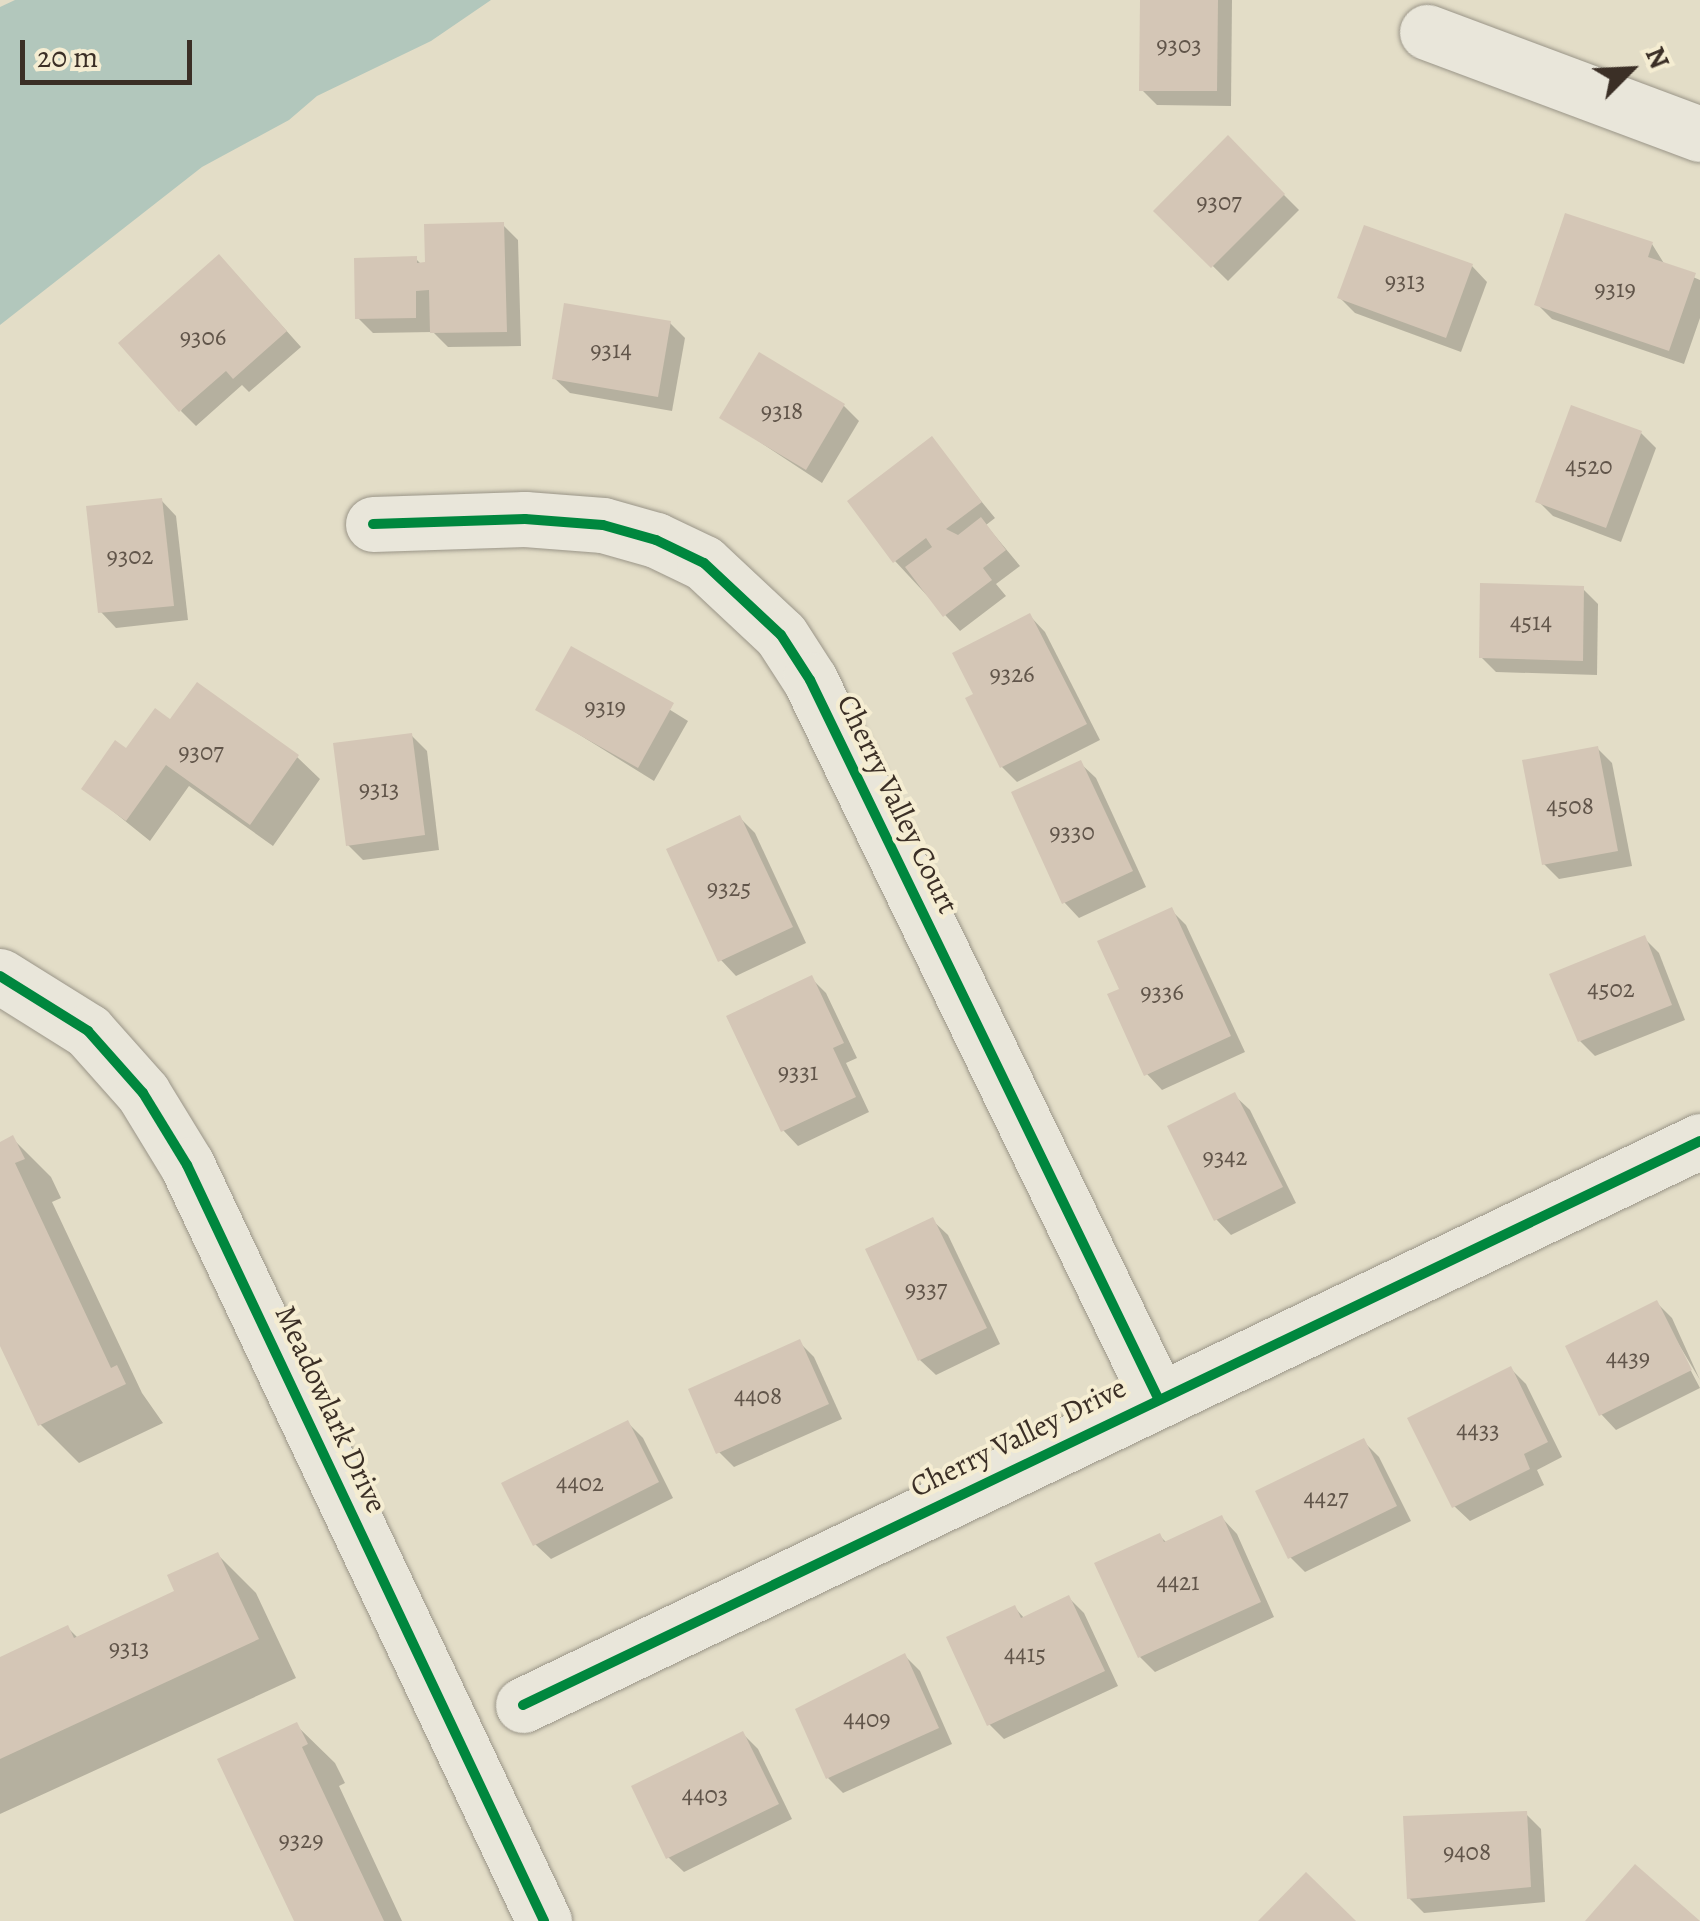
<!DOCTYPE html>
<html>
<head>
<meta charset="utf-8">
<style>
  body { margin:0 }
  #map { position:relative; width:1700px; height:1921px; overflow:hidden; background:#e3ddc7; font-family:Alegreya,serif }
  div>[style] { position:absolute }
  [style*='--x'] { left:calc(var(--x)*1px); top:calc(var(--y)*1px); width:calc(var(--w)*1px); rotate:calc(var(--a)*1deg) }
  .water>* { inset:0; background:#b2c7bc }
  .shadow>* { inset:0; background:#0003 }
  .building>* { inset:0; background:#d4c6b6 }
  .roads { filter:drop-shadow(0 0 2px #9a9588) drop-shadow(0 0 2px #9a9588) }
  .street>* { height:55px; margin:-27.5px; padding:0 27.5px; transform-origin:27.5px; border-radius:27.5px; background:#e9e6da }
  .cycleway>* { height:10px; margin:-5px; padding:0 5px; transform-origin:5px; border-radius:5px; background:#00873e }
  span { translate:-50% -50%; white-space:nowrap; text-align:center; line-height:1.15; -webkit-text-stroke:8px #f5edd2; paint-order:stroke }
  .number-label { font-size:25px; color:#61554a }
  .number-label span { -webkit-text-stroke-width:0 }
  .street-label { font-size:30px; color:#3b2f26 }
  .north { position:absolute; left:1580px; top:20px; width:100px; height:100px; -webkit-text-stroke:8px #f5edd2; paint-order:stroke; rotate:66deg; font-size:28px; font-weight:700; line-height:40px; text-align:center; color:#3b2f26 }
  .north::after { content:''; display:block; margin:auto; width:35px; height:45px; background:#3b2f26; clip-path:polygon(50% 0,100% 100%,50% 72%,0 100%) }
  .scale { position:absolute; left:20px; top:40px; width:172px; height:45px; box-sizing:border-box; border:5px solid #3b2f26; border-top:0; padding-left:12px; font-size:30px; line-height:35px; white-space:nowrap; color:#3b2f26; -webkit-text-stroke:8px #f5edd2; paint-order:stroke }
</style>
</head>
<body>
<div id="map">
  <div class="water">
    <div style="clip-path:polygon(15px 0,491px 0,431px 41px,317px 96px,289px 120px,202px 167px,0 325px,0 7px)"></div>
  </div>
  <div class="shadow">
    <div style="clip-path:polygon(1143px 0,1232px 0,1231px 106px,1157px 105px,1142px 90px)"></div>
    <div style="clip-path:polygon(1228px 139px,1299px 210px,1228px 281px,1157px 211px)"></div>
    <div style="clip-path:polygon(503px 225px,518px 240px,521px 346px,448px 347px,433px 332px,373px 333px,358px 318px,416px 259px,422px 265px)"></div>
    <div style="clip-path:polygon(1652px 244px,1665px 265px,1700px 280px,1700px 318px,1684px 364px,1552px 319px,1537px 304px)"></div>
    <div style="clip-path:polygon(1472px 266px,1487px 282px,1461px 352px,1355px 313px,1340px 298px)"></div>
    <div style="clip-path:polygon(234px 272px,301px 347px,249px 392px,242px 385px,196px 426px,181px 411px)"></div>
    <div style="clip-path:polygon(670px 323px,685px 338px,672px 411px,570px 393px,554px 378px)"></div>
    <div style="clip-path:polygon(844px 406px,859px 421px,822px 483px,722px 417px)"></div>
    <div style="clip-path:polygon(1641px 433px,1656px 448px,1621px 542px,1553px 516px,1538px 501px)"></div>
    <div style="clip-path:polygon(931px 440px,995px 518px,986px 525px,1020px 566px,996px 584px,1006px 596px,960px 631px,895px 561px)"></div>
    <div style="clip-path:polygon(161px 500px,176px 516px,188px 620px,116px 628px,101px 612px)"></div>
    <div style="clip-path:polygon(1583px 589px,1598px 604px,1597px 675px,1496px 672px,1481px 657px)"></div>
    <div style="clip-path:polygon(1030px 616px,1045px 632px,1100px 740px,1017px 782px,1002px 767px,976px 696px)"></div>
    <div style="clip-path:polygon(572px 649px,688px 721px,654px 781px,538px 709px)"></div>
    <div style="clip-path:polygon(171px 722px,297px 757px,320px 779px,273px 846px,189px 786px,150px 841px,84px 788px)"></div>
    <div style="clip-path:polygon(412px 736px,427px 751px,439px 850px,363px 860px,348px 845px)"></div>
    <div style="clip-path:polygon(1597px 748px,1612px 763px,1632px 866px,1559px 879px,1544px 864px)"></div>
    <div style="clip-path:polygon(1080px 763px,1096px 778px,1146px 887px,1079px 918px,1064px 902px)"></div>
    <div style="clip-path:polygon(740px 818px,755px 833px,806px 943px,736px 976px,721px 960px)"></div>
    <div style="clip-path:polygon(1171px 910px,1186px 925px,1245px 1052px,1162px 1090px,1147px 1074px,1123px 990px)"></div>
    <div style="clip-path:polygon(1644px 938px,1659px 953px,1685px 1020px,1595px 1056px,1580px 1041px)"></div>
    <div style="clip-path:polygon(811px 978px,826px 993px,857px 1058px,846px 1063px,869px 1112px,798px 1146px,783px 1130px)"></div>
    <div style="clip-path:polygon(1234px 1095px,1250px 1110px,1296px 1203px,1231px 1235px,1216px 1219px)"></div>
    <div style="clip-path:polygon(12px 1138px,51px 1177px,61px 1198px,52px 1202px,142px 1393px,163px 1423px,79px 1463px,40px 1424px,0 1340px,0 1144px)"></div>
    <div style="clip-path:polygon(932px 1220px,948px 1235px,1000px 1344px,936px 1375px,920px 1360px,869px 1250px)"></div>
    <div style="clip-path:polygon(1657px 1303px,1672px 1318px,1700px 1380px,1663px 1318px,1700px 1388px,1616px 1430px,1601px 1414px)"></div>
    <div style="clip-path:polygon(799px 1342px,814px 1357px,842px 1419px,734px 1467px,719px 1452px)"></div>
    <div style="clip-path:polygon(1511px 1369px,1526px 1384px,1562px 1457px,1537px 1470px,1544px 1485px,1470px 1521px,1454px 1506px)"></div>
    <div style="clip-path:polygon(628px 1423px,643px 1438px,673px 1498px,551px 1559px,535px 1544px)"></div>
    <div style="clip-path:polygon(1364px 1442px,1379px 1457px,1411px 1521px,1305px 1572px,1290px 1557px)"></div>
    <div style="clip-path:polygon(1222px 1518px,1237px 1534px,1274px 1617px,1155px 1672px,1140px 1657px,1160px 1536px,1167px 1543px)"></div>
    <div style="clip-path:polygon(218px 1555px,256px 1593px,296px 1678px,0 1814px,0 1660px,68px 1628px,78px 1638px,178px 1593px)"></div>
    <div style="clip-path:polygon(1069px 1598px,1084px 1613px,1118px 1686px,1004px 1739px,989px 1724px,1015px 1608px,1025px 1619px)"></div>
    <div style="clip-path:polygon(905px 1656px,920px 1671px,952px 1744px,843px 1793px,828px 1778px)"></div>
    <div style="clip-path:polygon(296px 1725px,335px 1763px,345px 1783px,339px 1786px,402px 1921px,297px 1921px)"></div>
    <div style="clip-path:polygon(743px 1734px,758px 1749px,792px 1819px,684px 1872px,668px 1857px)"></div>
    <div style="clip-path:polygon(1526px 1814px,1541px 1829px,1545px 1902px,1424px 1913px,1409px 1898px)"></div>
  </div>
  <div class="building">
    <div style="clip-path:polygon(1140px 0,1218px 0,1217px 91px,1139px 91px)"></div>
    <div style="clip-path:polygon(1228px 135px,1285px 194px,1211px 268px,1153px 211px)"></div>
    <div style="clip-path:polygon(1565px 213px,1653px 242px,1648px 257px,1696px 273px,1669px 351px,1534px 305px)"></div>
    <div style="clip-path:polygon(504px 222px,507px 332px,430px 333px,429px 290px,416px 291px,416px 318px,355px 319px,354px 258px,417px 256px,417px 263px,425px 262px,424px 224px)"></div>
    <div style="clip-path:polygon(1364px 225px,1473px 264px,1446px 338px,1337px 298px)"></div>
    <div style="clip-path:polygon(219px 254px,287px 331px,233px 379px,226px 371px,179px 412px,118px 343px)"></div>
    <div style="clip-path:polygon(564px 303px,671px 321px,658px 397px,552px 379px)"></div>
    <div style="clip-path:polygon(759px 352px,845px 404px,806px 470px,719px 418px)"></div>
    <div style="clip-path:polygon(1571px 405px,1642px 431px,1606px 528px,1535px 502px)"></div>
    <div style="clip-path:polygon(932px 436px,982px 502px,946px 529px,958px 535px,981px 517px,1006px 550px,983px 568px,992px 580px,943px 617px,905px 567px,932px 547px,926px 538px,893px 563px,847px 501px)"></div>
    <div style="clip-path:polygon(162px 498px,174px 606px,98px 613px,86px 506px)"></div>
    <div style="clip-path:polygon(1480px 583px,1584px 586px,1583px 661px,1479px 658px)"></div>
    <div style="clip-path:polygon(1030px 613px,1087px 724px,1000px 768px,965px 698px,973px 694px,952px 653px)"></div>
    <div style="clip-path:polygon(571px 646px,674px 703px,638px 768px,535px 710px)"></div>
    <div style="clip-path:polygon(197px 682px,299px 755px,250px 825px,166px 765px,126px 821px,81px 789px,115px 740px,126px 748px,155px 708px,170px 719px)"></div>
    <div style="clip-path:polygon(412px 733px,425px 835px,346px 846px,333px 743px)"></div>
    <div style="clip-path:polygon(1598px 746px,1618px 851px,1542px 865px,1522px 760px)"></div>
    <div style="clip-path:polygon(1081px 760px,1133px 871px,1062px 904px,1011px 792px)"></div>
    <div style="clip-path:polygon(740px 815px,793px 927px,718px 962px,666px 849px)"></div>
    <div style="clip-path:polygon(1172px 907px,1231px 1036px,1144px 1076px,1107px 994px,1119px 989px,1097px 941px)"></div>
    <div style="clip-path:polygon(1645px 935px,1672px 1005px,1578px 1042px,1549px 974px)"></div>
    <div style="clip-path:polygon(812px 975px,844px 1043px,833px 1048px,856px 1097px,781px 1132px,726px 1016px)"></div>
    <div style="clip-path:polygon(1235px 1092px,1283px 1187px,1214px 1221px,1167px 1126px)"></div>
    <div style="clip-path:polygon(13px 1135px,25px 1159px,15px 1163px,111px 1368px,117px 1365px,126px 1384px,38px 1426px,0 1346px,0 1142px)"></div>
    <div style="clip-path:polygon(933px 1217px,987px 1328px,918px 1361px,865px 1249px)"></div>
    <div style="clip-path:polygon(1657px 1300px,1692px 1370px,1599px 1416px,1565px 1346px)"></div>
    <div style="clip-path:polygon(800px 1339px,829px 1404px,716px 1454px,688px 1389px)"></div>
    <div style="clip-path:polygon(1511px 1366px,1548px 1442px,1524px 1454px,1530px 1469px,1452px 1508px,1407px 1418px)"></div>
    <div style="clip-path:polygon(628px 1420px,659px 1482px,533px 1546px,501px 1483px)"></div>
    <div style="clip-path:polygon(1364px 1438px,1397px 1506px,1288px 1559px,1255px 1491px)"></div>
    <div style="clip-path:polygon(1222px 1515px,1261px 1602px,1138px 1658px,1094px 1563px,1160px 1533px,1164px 1542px)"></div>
    <div style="clip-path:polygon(218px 1552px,259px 1639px,0 1759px,0 1657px,68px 1625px,74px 1638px,174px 1591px,167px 1575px)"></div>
    <div style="clip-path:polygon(1069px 1595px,1105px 1671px,987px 1726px,946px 1637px,1015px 1605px,1021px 1618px)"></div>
    <div style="clip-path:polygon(905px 1653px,939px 1728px,826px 1779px,795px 1709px)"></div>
    <div style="clip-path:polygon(297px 1722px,308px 1744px,302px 1747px,384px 1921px,294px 1921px,217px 1759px)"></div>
    <div style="clip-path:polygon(743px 1731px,779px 1804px,666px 1859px,631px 1786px)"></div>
    <div style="clip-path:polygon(1527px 1811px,1531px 1887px,1407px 1899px,1403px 1816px)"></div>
    <div style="clip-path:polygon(1635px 1864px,1700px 1921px,1585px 1921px)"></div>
    <div style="clip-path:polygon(1306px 1872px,1356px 1921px,1258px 1921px)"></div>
  </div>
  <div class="roads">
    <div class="street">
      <div style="--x:1427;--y:32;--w:291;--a:20.5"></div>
      <div style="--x:373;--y:524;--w:152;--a:-1.9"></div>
      <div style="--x:525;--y:519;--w:78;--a:4.4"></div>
      <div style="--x:603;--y:525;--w:55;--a:15.8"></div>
      <div style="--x:656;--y:540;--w:53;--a:25.6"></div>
      <div style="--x:704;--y:563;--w:105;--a:43.1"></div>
      <div style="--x:781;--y:635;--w:54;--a:57.2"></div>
      <div style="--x:810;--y:680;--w:798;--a:64.14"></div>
      <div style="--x:0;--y:976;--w:104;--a:32"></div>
      <div style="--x:88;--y:1031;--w:83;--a:48.4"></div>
      <div style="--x:143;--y:1093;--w:84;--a:58.6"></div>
      <div style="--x:187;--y:1165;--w:836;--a:64.72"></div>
      <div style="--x:523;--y:1705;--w:1305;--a:-25.6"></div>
    </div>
  </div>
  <div class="cycleway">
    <div style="--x:373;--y:524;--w:152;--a:-1.9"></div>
    <div style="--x:525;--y:519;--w:78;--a:4.4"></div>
    <div style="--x:603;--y:525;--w:55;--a:15.8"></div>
    <div style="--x:656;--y:540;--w:53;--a:25.6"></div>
    <div style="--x:704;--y:563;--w:105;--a:43.1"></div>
    <div style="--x:781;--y:635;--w:54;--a:57.2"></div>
    <div style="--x:810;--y:680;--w:798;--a:64.14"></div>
    <div style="--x:0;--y:976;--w:104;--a:32"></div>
    <div style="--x:88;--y:1031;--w:83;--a:48.4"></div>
    <div style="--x:143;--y:1093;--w:84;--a:58.6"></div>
    <div style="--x:187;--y:1165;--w:836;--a:64.72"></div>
    <div style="--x:523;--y:1705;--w:1305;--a:-25.6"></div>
  </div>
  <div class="number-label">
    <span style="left:1179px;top:45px">9303</span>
    <span style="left:1219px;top:202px">9307</span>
    <span style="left:1405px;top:281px">9313</span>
    <span style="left:1615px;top:289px">9319</span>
    <span style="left:203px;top:337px">9306</span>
    <span style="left:611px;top:350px">9314</span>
    <span style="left:782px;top:411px">9318</span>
    <span style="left:1589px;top:466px">4520</span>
    <span style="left:130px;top:556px">9302</span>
    <span style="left:1531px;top:622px">4514</span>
    <span style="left:1012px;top:674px">9326</span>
    <span style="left:605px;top:707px">9319</span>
    <span style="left:201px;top:752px">9307</span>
    <span style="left:379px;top:789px">9313</span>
    <span style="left:1570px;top:806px">4508</span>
    <span style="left:1072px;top:832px">9330</span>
    <span style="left:729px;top:888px">9325</span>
    <span style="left:1611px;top:989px">4502</span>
    <span style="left:1162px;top:992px">9336</span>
    <span style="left:798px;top:1072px">9331</span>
    <span style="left:1225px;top:1157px">9342</span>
    <span style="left:926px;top:1289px">9337</span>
    <span style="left:1628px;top:1358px">4439</span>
    <span style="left:758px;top:1396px">4408</span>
    <span style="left:1478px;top:1430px">4433</span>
    <span style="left:580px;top:1483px">4402</span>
    <span style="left:1326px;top:1498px">4427</span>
    <span style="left:1178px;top:1582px">4421</span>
    <span style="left:129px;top:1648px">9313</span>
    <span style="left:1025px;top:1654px">4415</span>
    <span style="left:867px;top:1719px">4409</span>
    <span style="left:705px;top:1795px">4403</span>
    <span style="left:301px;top:1840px">9329</span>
    <span style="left:1467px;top:1852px">9408</span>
  </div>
  <div class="street-label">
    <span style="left:898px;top:804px;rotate:64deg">Cherry Valley Court</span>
    <span style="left:331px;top:1409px;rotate:65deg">Meadowlark Drive</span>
    <span style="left:1018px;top:1437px;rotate:-26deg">Cherry Valley Drive</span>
  </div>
  <div class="north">N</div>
  <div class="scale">20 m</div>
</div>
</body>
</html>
